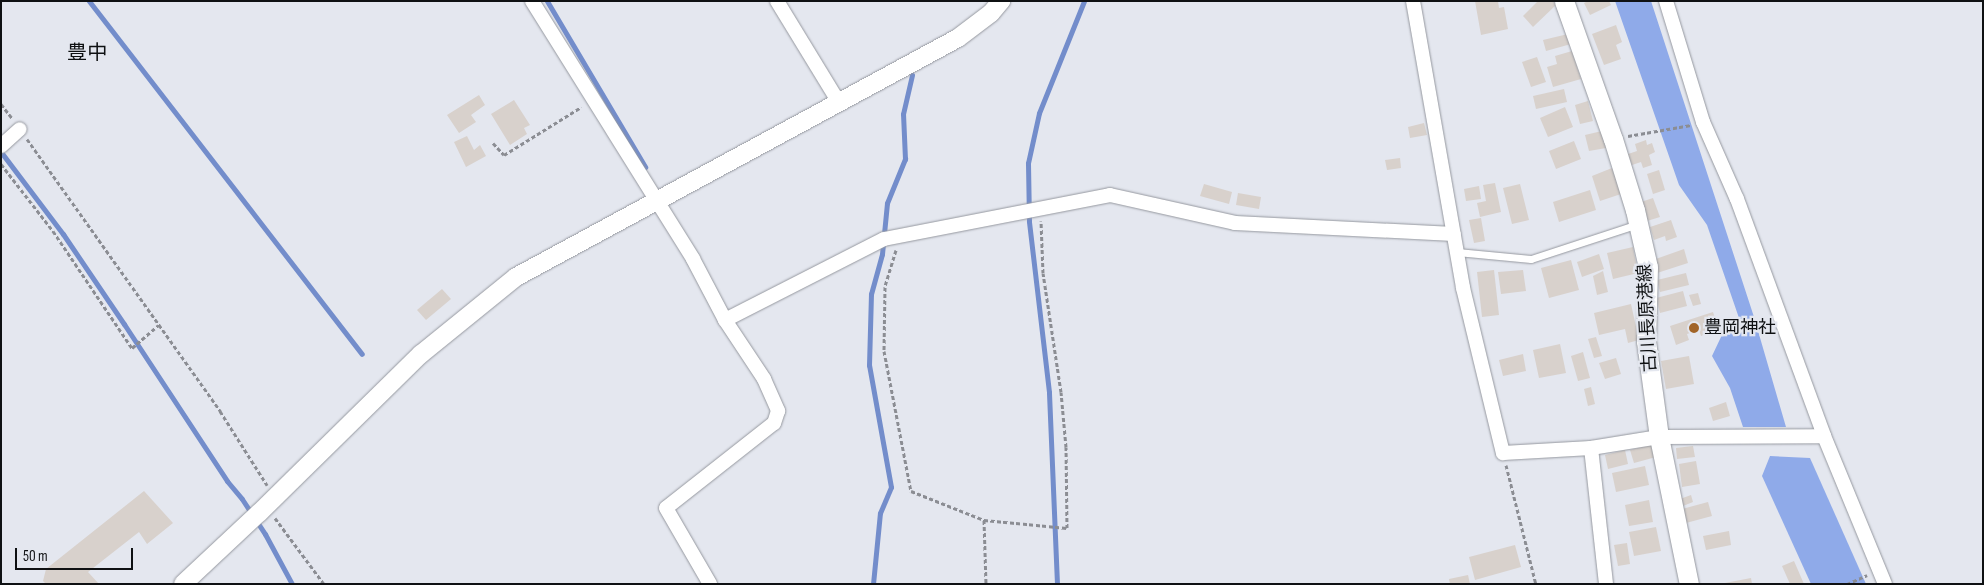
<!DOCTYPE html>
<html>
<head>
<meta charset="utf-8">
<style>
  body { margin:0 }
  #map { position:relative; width:1984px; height:585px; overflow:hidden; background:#e4e7ef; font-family:"Sofia Sans Condensed","Noto Sans JP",sans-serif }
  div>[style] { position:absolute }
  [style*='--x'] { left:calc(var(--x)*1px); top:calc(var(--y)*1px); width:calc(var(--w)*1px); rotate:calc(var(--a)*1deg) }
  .forest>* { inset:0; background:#8faae9 }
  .stream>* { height:5px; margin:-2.5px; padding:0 2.5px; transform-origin:2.5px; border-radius:2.5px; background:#738dcb }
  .building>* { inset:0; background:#d8d1cc }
  .path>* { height:3px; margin-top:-1.5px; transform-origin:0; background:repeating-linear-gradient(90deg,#8b8d93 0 4px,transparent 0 6.5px) }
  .roads { filter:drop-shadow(0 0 1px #95989f) drop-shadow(0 0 1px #95989f) }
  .service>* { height:7px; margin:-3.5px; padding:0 3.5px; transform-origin:3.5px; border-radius:3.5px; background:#fff }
  .minor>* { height:14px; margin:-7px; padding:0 7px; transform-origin:7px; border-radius:7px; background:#fff }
  .tertiary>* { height:18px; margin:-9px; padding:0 9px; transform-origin:9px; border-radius:9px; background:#fff }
  .secondary>* { height:19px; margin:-9.5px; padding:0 9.5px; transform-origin:9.5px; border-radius:9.5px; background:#fff }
  .dots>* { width:14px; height:14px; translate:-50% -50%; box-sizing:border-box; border:2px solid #e4e7ef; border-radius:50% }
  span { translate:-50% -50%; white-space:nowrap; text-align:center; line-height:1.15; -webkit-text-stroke:4.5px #e4e7ef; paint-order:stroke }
  .street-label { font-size:18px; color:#0f1113 }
  .poi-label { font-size:18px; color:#0f1113 }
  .left { translate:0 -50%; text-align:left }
  .quarter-label { font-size:20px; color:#0f1113 }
  .frame { position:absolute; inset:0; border:2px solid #0f1113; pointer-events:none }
  .scale { position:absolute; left:15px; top:548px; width:118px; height:22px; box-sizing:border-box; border:2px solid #0f1113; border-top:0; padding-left:6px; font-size:15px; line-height:18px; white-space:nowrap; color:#0f1113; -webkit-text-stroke:4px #e4e7ef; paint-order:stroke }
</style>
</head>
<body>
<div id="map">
  <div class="forest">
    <div style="clip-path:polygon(1615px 1px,1651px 1px,1754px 317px,1786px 427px,1743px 427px,1730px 388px,1712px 356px,1729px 320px,1739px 318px,1707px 225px,1679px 185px)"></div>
    <div style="clip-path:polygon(1770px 456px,1810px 458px,1866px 584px,1811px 584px,1762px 476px)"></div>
  </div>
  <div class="stream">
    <div style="--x:89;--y:1;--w:446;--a:52.3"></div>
    <div style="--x:547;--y:1;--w:193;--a:59.4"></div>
    <div style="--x:1;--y:152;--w:103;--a:52.9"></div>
    <div style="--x:63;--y:234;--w:109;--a:55.9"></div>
    <div style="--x:124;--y:324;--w:188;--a:56.7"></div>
    <div style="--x:227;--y:481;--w:23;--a:50"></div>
    <div style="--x:242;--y:499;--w:42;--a:56.7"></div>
    <div style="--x:265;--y:534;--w:57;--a:61.6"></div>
    <div style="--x:873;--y:584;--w:71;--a:-84.4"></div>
    <div style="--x:880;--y:513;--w:28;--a:-67"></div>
    <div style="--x:891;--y:487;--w:124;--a:-100.2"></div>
    <div style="--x:869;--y:365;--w:71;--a:-88.4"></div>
    <div style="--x:871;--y:294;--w:41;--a:-74.6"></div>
    <div style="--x:882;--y:254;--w:51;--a:-84.4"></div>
    <div style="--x:887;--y:203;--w:48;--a:-67.8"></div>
    <div style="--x:905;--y:159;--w:45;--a:-92.5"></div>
    <div style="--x:903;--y:114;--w:40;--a:-77"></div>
    <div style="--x:1057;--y:584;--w:192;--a:-92.4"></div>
    <div style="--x:1049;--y:392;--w:172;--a:-96.7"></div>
    <div style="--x:1029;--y:221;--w:58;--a:-91"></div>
    <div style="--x:1028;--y:163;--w:51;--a:-77.6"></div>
    <div style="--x:1039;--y:113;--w:121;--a:-68.1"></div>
  </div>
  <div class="building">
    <div style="clip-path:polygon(1475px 1px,1498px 1px,1499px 8px,1504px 7px,1508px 29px,1481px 35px)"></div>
    <div style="clip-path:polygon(1538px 1px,1553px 1px,1556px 5px,1533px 27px,1523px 16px)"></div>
    <div style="clip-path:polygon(1588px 1px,1609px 1px,1611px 5px,1590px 15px,1584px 3px)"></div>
    <div style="clip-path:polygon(1616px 25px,1622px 42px,1616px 45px,1621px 59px,1604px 65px,1592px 34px)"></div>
    <div style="clip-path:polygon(1568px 34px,1571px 44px,1546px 51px,1543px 40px)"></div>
    <div style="clip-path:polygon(1572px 51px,1581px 79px,1553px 87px,1547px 67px,1557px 64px,1555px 56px)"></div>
    <div style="clip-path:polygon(1537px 57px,1546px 82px,1531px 87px,1522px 62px)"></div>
    <div style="clip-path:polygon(1564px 89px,1567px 102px,1536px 109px,1533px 96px)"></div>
    <div style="clip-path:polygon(479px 95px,485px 105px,471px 115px,476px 122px,459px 133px,447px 115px)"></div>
    <div style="clip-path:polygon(514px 100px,530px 125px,524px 128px,527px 134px,510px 145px,491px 114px)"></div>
    <div style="clip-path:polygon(1588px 101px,1593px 121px,1580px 124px,1575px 105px)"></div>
    <div style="clip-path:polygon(1565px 107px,1573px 127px,1548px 137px,1540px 118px)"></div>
    <div style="clip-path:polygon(1424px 123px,1427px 135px,1410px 138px,1408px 127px)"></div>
    <div style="clip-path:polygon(1602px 131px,1606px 148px,1589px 151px,1585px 135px)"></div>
    <div style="clip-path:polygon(467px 136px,474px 150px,480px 145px,486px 156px,466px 167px,454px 142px)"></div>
    <div style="clip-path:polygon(1646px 140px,1647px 145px,1652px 143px,1655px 152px,1649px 155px,1652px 165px,1643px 168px,1641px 162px,1632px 165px,1628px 154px,1637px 151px,1635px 144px)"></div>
    <div style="clip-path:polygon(1574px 141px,1581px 159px,1556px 169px,1549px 151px)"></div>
    <div style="clip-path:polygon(1400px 158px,1401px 168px,1387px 170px,1385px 160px)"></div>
    <div style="clip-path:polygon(1612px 168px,1621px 194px,1600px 201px,1592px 176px)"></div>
    <div style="clip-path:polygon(1659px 170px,1665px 190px,1653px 194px,1647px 174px)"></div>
    <div style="clip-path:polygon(1495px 183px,1501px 212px,1480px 217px,1477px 203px,1486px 201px,1483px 185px)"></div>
    <div style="clip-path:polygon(1204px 184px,1232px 192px,1229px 204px,1200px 196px)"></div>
    <div style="clip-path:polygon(1520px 184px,1529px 220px,1512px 224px,1503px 188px)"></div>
    <div style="clip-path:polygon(1479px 186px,1481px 199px,1466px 201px,1464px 189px)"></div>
    <div style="clip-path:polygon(1590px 190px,1596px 210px,1559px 222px,1553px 202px)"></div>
    <div style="clip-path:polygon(1238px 193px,1261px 197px,1259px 209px,1236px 205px)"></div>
    <div style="clip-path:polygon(1653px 198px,1660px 217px,1647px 221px,1641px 202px)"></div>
    <div style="clip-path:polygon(1481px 218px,1485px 241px,1474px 243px,1469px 220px)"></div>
    <div style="clip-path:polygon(1671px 220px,1677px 237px,1666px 241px,1665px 236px,1654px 240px,1650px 227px)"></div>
    <div style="clip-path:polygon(1633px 247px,1638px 273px,1613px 279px,1607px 253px)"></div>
    <div style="clip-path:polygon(1684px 249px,1688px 263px,1657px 273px,1653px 260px)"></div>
    <div style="clip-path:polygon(1599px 254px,1604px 269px,1582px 277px,1577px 262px)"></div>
    <div style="clip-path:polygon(1571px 260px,1579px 290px,1549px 298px,1541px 268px)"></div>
    <div style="clip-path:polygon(1494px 270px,1499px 315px,1482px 317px,1477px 272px)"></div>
    <div style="clip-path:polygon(1523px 270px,1526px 291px,1501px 294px,1498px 272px)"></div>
    <div style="clip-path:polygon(1603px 271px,1608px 292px,1597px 295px,1593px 276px)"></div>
    <div style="clip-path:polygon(1686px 273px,1689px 285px,1660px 292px,1657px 280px)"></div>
    <div style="clip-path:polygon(442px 289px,451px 299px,426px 320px,417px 310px)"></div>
    <div style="clip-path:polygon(1683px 291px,1687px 306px,1660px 313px,1656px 298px)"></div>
    <div style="clip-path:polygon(1698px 293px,1701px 304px,1693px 306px,1689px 295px)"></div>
    <div style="clip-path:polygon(1631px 304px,1639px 340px,1628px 343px,1625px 329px,1599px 335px,1594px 313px)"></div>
    <div style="clip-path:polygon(1713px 312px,1719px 330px,1701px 336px,1699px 330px,1687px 334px,1689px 340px,1676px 345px,1670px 326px)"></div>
    <div style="clip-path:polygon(1596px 337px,1602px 356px,1594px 358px,1588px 339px)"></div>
    <div style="clip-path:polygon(1560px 344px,1566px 373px,1539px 378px,1533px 350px)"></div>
    <div style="clip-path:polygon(1583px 352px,1590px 378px,1578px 381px,1571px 356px)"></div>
    <div style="clip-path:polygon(1523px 354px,1526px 371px,1503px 376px,1499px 360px)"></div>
    <div style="clip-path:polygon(1689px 356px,1694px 384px,1666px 389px,1661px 361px)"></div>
    <div style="clip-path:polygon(1616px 358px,1621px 374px,1605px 379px,1599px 363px)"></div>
    <div style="clip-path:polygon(1591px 387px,1595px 404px,1588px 406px,1584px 389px)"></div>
    <div style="clip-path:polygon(1726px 402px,1730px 416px,1713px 421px,1709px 408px)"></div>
    <div style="clip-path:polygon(1653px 444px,1656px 457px,1634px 463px,1630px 450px)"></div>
    <div style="clip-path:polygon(1693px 446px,1695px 457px,1677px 459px,1676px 448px)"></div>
    <div style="clip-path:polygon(1625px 450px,1628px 464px,1608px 469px,1605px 455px)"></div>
    <div style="clip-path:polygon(1696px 461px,1700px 484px,1682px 487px,1679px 464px)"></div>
    <div style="clip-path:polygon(1645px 466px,1649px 485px,1616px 492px,1612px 473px)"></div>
    <div style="clip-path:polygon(144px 491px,173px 523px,147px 544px,139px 532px,88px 572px,99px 584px,46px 584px,43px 581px,46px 569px)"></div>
    <div style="clip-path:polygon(1691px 495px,1693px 502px,1683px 506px,1680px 499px)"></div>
    <div style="clip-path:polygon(1649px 500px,1653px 522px,1629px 526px,1625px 505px)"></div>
    <div style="clip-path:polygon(1708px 502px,1712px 516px,1686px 523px,1682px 509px)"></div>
    <div style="clip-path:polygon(1656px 527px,1661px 551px,1634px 556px,1629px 532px)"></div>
    <div style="clip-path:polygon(1729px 531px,1731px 545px,1706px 550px,1703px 536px)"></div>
    <div style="clip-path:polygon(1627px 543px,1630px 564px,1618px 566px,1614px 545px)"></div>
    <div style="clip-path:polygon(1515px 545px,1521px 567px,1475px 580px,1469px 557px)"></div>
    <div style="clip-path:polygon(1794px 561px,1804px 584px,1790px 584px,1782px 566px)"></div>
    <div style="clip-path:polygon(1468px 575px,1470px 584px,1450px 584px,1449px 579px)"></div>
    <div style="clip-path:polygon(1751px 578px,1752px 584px,1725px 584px,1725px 583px)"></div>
  </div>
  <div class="path">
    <div style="--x:1;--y:104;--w:18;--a:52"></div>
    <div style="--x:1628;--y:136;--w:64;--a:-9.9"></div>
    <div style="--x:27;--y:139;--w:334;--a:54.6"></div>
    <div style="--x:220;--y:411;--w:88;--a:57.6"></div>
    <div style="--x:493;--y:143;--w:16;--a:47"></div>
    <div style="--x:504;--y:155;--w:91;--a:-31.9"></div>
    <div style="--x:1;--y:164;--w:85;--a:52.2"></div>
    <div style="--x:53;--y:231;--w:141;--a:56"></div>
    <div style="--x:132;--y:348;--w:35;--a:-41"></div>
    <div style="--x:896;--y:250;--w:39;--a:107"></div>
    <div style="--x:885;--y:287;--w:64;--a:90.9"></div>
    <div style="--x:884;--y:351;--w:143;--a:79.1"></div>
    <div style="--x:911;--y:491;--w:79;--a:21.7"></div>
    <div style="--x:984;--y:520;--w:64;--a:88.2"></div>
    <div style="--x:1506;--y:465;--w:123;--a:75.9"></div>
    <div style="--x:275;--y:518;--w:82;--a:53.4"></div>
    <div style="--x:984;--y:520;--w:83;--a:5.5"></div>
    <div style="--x:1067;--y:528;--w:81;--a:-90.7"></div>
    <div style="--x:1066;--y:447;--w:55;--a:-95.2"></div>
    <div style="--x:1061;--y:392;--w:120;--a:-98.6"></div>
    <div style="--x:1043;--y:273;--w:52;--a:-92.2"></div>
    <div style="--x:1847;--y:584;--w:22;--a:-24"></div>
  </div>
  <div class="roads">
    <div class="service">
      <div style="--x:1457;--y:252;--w:74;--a:5.4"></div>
      <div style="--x:1531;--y:259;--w:113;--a:-18.1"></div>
    </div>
    <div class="minor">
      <div style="--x:532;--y:1;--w:304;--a:58"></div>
      <div style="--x:693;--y:259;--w:69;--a:62.3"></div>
      <div style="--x:725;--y:320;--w:71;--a:56.5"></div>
      <div style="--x:764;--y:379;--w:35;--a:66"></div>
      <div style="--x:778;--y:411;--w:13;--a:108"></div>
      <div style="--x:774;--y:423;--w:137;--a:141.8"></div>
      <div style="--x:666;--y:508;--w:88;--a:59.9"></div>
      <div style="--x:777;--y:1;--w:117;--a:58.6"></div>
      <div style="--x:1413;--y:1;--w:291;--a:80.1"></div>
      <div style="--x:1463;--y:288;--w:170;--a:76.4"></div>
      <div style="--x:1503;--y:453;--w:88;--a:-3.3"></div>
      <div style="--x:1591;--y:448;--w:69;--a:-9.2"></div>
      <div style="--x:1659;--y:437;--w:165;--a:-0.3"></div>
      <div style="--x:1666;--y:1;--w:127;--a:73"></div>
      <div style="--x:1703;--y:122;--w:84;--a:66.2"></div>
      <div style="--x:1737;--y:199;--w:252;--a:69.8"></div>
      <div style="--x:1824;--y:436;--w:160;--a:67.6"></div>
      <div style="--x:1;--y:146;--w:25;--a:-42"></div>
      <div style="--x:725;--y:320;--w:178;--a:-27"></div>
      <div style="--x:884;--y:239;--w:230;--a:-11"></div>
      <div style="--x:1110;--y:195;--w:128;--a:12.6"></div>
      <div style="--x:1235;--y:223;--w:219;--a:2.9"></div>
      <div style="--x:1591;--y:448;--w:137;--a:83.7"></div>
    </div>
    <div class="tertiary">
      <div style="--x:183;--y:584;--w:104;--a:-43.1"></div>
      <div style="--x:259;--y:513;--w:227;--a:-44.5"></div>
      <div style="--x:421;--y:354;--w:122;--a:-39"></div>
      <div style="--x:516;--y:277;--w:502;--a:-28.4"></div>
      <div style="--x:958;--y:38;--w:41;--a:-37.1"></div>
      <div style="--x:991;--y:13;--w:16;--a:-50"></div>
    </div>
    <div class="secondary">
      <div style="--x:1564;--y:1;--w:146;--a:70.5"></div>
      <div style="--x:1613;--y:139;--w:74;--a:72.8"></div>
      <div style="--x:1635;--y:210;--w:58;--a:77.2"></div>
      <div style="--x:1648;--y:267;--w:74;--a:91.5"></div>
      <div style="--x:1646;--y:341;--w:97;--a:82.3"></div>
      <div style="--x:1659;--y:437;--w:150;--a:78.5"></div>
    </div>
  </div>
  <div class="dots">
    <div style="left:1694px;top:328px;background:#a16428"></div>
  </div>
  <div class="street-label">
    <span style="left:1648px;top:318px;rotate:-93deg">古川長原港線</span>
  </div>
  <div class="poi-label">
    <span class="left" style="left:1704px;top:328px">豊岡神社</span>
  </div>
  <div class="quarter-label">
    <span style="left:87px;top:53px">豊中</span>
  </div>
  <div class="frame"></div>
  <div class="scale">50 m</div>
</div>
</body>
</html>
